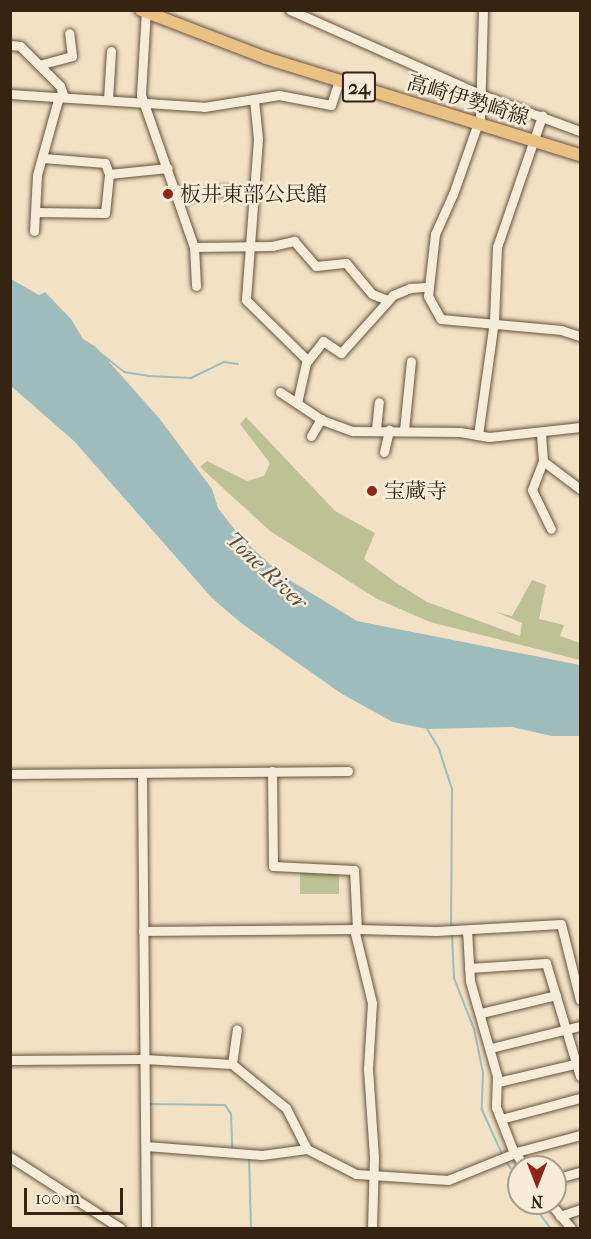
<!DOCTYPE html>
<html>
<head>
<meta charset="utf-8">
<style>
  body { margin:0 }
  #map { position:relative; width:591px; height:1239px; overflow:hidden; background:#f3e1c6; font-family:"IM FELL French Canon","Noto Serif JP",serif }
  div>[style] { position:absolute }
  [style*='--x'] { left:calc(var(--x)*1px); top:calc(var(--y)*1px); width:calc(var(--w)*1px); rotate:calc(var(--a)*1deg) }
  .green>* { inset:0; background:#bdc294 }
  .water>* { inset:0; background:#9dbcbb }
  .stream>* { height:2px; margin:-1px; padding:0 1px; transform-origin:1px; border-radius:1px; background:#9dbcbb }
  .roads { filter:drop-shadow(0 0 2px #65523e) drop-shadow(0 0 2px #65523e) }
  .minor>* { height:9px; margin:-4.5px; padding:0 4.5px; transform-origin:4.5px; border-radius:4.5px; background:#f7ecda }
  .major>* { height:12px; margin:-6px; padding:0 6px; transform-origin:6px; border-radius:6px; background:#eac083 }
  .dots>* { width:16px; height:16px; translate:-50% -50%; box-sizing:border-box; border:3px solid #f7ecda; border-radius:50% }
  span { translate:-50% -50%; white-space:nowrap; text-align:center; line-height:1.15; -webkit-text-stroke:5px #f7ecda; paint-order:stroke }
  .shield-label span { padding:2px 4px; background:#f7ecda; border:2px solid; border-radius:4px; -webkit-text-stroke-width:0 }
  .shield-label { font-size:20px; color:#362311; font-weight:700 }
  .street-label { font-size:21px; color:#362311 }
  .poi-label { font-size:21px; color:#362311 }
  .left { translate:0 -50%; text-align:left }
  .water-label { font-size:22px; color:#555144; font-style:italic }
  .frame { position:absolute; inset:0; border:12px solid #362311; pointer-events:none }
  .north { position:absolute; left:507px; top:1155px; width:60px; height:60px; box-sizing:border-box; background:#f7ecda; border:2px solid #aa9c8a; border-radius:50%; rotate:180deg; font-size:16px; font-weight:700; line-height:24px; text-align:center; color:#362311 }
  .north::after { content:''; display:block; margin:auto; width:21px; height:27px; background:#8f2418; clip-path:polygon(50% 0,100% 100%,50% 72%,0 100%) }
  .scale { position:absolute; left:24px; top:1188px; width:99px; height:27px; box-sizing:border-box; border:3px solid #362311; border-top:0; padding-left:8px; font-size:18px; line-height:21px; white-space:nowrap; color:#362311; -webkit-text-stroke:4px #f7ecda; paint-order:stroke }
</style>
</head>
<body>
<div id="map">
  <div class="green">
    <div style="clip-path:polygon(246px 417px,335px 511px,375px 533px,364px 559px,395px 582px,427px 602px,520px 636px,522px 623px,496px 612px,512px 616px,532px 580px,546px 585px,539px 619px,564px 625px,560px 636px,580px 643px,580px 660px,430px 622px,377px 599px,270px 531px,200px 467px,207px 461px,247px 481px,264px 476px,270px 463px,240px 424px)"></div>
    <div style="clip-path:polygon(300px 873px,339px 873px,339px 894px,300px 894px)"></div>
  </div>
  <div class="water">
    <div style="clip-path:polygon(11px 279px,39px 295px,45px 292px,71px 319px,83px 339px,96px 347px,159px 418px,212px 489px,218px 508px,241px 538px,283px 576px,357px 621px,580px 665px,580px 736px,552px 736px,512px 727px,427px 729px,393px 722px,342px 694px,241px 623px,212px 598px,74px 441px,11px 386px)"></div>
  </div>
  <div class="stream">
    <div style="--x:282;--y:10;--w:7;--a:34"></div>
    <div style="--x:100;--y:353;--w:31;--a:38"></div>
    <div style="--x:124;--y:372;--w:24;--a:9"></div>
    <div style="--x:148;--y:376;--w:43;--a:2.7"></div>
    <div style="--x:191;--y:378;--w:37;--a:-26"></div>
    <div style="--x:224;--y:362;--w:14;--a:8"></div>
    <div style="--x:426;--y:727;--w:26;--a:59"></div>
    <div style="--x:439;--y:749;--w:42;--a:72"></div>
    <div style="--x:452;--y:789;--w:140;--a:90.4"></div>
    <div style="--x:452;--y:934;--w:44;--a:87.4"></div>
    <div style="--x:454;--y:978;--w:55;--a:68.6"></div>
    <div style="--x:474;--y:1029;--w:45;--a:78.4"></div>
    <div style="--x:483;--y:1073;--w:37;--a:92"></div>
    <div style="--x:482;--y:1110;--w:51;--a:65.5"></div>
    <div style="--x:148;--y:1104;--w:77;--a:0.7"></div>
    <div style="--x:225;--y:1105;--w:11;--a:56"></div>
    <div style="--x:231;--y:1114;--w:34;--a:88"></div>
    <div style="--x:249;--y:1157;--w:71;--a:88.4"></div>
    <div style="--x:506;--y:1161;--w:24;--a:57"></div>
    <div style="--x:532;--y:1203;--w:31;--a:54"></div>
  </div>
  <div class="roads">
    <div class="minor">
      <div style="--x:146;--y:10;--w:85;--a:93.4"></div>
      <div style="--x:141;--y:95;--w:161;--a:70.8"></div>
      <div style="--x:194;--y:247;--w:39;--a:87"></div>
      <div style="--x:290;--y:10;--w:210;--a:23.9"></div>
      <div style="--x:482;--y:95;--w:104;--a:20.2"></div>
      <div style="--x:483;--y:10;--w:107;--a:91.6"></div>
      <div style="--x:480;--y:117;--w:82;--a:109.3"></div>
      <div style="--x:453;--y:194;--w:44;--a:114.2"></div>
      <div style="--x:435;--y:234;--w:62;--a:96.4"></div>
      <div style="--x:428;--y:296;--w:26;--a:61"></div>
      <div style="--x:441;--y:319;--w:121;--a:5.2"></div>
      <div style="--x:561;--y:330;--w:20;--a:18"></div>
      <div style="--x:10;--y:45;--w:10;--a:6"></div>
      <div style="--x:20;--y:46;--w:57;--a:45"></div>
      <div style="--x:60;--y:86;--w:12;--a:70"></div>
      <div style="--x:39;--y:65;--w:34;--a:-15"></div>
      <div style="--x:72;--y:56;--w:23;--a:-97"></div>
      <div style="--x:10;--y:94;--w:194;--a:3.8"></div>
      <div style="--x:204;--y:107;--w:76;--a:-9.1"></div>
      <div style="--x:279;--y:95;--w:53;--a:10.9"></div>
      <div style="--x:331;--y:105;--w:25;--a:-72"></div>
      <div style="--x:254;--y:99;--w:40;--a:84.3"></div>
      <div style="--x:258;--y:139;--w:161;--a:94.3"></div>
      <div style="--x:246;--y:300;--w:86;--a:44.5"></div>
      <div style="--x:108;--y:100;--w:49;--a:-86.5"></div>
      <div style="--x:109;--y:174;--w:59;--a:-5.8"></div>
      <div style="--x:179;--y:198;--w:46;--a:-10.1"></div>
      <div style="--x:224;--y:190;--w:30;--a:9"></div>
      <div style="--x:36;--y:212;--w:69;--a:0.8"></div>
      <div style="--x:105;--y:213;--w:39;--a:-84"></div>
      <div style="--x:109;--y:174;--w:12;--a:-110"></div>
      <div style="--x:105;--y:163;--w:62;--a:-175.4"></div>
      <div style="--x:34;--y:231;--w:56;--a:-86.9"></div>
      <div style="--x:37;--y:175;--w:82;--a:-74.4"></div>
      <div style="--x:194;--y:247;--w:78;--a:-0.7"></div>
      <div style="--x:272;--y:246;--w:23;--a:-13"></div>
      <div style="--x:294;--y:241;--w:33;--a:49"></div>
      <div style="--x:316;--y:266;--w:30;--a:-6"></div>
      <div style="--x:346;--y:263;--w:40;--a:50"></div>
      <div style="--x:372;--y:294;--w:17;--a:21"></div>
      <div style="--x:280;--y:392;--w:50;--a:33.7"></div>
      <div style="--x:322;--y:420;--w:32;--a:20"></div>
      <div style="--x:352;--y:431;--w:108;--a:0.5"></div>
      <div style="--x:460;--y:432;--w:29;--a:10"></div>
      <div style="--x:489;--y:437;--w:92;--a:-6.3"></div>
      <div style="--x:297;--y:403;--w:41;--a:-77.3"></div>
      <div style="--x:306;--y:363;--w:28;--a:-52"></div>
      <div style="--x:323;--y:341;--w:22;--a:34"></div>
      <div style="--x:341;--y:353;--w:78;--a:-48.1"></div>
      <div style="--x:393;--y:295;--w:18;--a:-22"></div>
      <div style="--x:410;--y:288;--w:16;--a:-4"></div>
      <div style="--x:376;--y:429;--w:27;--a:-84"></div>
      <div style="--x:404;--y:430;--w:69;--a:-84.2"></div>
      <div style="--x:541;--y:433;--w:28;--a:86"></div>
      <div style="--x:543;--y:461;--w:31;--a:111"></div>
      <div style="--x:532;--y:490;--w:43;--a:64"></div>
      <div style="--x:478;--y:435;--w:115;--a:-82"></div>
      <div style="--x:494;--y:321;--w:74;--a:-87.7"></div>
      <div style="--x:497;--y:247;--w:139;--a:-71"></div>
      <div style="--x:311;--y:436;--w:20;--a:-60"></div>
      <div style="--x:384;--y:452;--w:23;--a:-77"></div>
      <div style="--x:543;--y:461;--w:46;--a:37.1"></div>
      <div style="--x:272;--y:771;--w:95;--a:89.4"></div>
      <div style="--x:273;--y:866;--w:81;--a:2.8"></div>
      <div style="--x:354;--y:870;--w:59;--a:87.1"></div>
      <div style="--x:357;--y:929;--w:79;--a:1.5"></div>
      <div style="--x:436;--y:931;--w:125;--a:-3.2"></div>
      <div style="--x:561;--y:924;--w:78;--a:76"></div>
      <div style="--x:142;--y:773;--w:455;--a:89.5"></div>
      <div style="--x:10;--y:774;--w:338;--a:-0.5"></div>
      <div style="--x:354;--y:929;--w:76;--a:76.3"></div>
      <div style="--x:372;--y:1003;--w:66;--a:93.5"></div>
      <div style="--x:368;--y:1069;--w:88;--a:86.1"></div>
      <div style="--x:374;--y:1157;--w:71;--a:91.6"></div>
      <div style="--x:467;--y:930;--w:51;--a:86.6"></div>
      <div style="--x:470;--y:981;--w:99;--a:74.1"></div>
      <div style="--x:497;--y:1076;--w:31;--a:92"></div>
      <div style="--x:496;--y:1107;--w:44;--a:68.7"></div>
      <div style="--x:512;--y:1148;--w:23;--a:56"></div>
      <div style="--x:143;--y:931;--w:214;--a:-0.5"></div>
      <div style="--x:469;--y:968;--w:77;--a:-3.7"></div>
      <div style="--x:546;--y:963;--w:118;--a:73.3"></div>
      <div style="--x:481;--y:1013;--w:77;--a:-13.5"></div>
      <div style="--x:491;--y:1048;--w:92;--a:-13.9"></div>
      <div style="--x:10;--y:1060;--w:134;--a:-0.4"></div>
      <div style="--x:144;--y:1059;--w:88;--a:3.3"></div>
      <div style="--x:232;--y:1064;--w:70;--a:39.2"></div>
      <div style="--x:286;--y:1108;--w:46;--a:62.9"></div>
      <div style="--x:307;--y:1149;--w:55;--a:27"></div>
      <div style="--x:356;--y:1174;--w:92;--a:3.7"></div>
      <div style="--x:448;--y:1180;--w:78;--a:-21.9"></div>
      <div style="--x:520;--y:1151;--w:62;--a:-14.9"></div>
      <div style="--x:232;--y:1064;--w:35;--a:-82"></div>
      <div style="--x:498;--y:1082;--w:79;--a:-13.2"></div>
      <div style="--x:501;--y:1119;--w:82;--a:-14.9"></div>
      <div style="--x:146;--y:1146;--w:116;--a:4.4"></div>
      <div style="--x:262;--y:1155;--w:45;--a:-7.6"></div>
      <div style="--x:10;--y:1157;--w:131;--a:32.8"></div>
      <div style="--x:555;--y:1179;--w:26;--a:-16"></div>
      <div style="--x:550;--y:1203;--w:33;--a:50"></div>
      <div style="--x:560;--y:1216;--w:21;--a:-19"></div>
    </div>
    <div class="major">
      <div style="--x:141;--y:10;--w:134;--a:21"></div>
      <div style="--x:266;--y:58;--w:329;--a:17.2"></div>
    </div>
  </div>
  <div class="dots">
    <div style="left:168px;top:194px;background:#8f2418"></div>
    <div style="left:372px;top:491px;background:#8f2418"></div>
  </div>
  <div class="shield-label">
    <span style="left:359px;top:87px">24</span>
  </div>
  <div class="street-label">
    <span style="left:468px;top:100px;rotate:17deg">高崎伊勢崎線</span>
  </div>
  <div class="poi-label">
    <span class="left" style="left:180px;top:194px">板井東部公民館</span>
    <span class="left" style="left:384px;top:491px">宝蔵寺</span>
  </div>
  <div class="water-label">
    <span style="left:266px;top:571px;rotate:43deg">Tone River</span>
  </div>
  <div class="frame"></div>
  <div class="north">N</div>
  <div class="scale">100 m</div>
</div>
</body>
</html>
